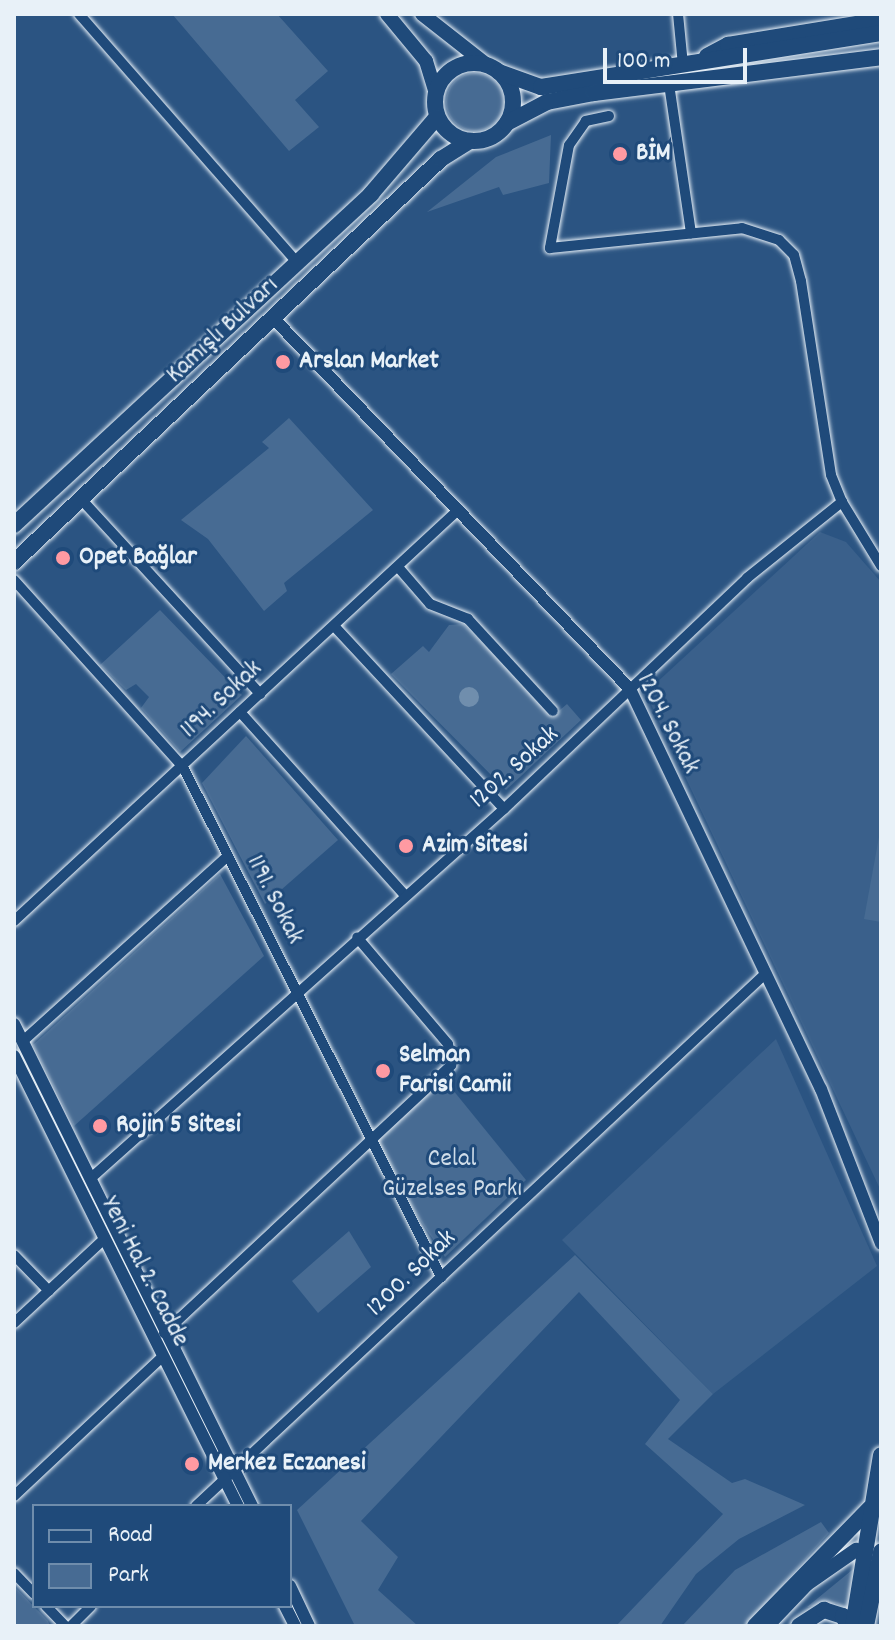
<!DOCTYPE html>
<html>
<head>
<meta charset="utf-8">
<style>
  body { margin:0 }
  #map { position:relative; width:895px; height:1640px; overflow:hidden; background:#2b5482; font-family:Dekko,sans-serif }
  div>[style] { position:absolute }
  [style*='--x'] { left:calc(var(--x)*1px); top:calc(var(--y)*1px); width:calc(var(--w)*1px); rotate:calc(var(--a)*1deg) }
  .built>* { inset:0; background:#3a608b }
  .green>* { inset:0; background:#476b93 }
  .round { border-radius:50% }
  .water>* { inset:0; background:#708ead }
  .roads { filter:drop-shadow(0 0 2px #e8f1f8) drop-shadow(0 0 2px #e8f1f8) }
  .minor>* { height:10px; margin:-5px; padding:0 5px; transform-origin:5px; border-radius:5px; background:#1f4a7a }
  .tertiary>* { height:12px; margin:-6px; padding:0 6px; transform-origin:6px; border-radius:6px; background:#1f4a7a }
  .secondary>* { height:14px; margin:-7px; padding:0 7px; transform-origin:7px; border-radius:7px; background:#1f4a7a }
  .trunk>* { height:16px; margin:-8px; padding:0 8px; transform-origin:8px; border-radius:8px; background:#1f4a7a }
  .trunk>.ring { margin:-8px; padding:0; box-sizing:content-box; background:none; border:16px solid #1f4a7a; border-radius:50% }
  .dots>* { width:22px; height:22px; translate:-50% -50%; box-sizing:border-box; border:4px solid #1f4a7a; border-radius:50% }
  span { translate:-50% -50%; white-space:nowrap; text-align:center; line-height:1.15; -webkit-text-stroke:6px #1f4a7a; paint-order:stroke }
  .poi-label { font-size:26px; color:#e8f1f8; font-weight:700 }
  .left { translate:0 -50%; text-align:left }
  .street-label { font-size:26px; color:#e8f1f8 }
  .park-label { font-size:26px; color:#d0dde9 }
  .frame { position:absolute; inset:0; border:16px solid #e8f1f8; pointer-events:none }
  .legend { position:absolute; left:32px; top:1504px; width:260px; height:104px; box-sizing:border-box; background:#1f4a7a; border:2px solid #6f8dac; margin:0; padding:10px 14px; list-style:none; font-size:24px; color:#e8f1f8 }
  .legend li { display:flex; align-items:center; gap:16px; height:40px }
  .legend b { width:40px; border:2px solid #6f8dac }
  .scale { position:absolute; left:603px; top:48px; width:144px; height:36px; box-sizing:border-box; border:4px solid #e8f1f8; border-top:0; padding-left:10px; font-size:24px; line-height:28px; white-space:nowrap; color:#e8f1f8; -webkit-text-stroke:6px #1f4a7a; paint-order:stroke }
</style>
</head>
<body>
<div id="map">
  <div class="built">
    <div style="clip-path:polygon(820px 532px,846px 542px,881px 582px,881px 1191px,649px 700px,654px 685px)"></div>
    <div style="clip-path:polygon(776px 1039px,877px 1266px,713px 1394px,562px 1240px)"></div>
  </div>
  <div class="green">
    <div style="clip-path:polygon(172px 14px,277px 14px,328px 71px,295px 100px,319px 127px,289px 151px)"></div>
    <div class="round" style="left:446px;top:73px;width:58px;height:58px"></div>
    <div style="clip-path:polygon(551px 135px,549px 183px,503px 195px,499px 187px,427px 212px,496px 157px)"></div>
    <div style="clip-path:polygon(289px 418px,373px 510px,284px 583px,287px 591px,264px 611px,208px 539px,181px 520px,269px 448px,262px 442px)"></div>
    <div style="clip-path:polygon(160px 610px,242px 695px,180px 752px,141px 708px,149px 697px,136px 684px,126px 690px,100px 665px)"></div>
    <div style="clip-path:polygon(463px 624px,554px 715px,567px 704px,581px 720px,506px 790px,391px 674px,423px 646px,429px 652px,449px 625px)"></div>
    <div style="clip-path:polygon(246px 736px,338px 840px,265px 904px,202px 783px)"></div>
    <div style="clip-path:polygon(881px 826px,881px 922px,864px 919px)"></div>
    <div style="clip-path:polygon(220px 874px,264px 956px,74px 1126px,33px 1045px)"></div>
    <div style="clip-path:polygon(444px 1079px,526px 1180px,445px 1257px,369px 1144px)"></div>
    <div style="clip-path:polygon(349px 1231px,371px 1267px,318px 1313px,292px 1281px)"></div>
    <div style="clip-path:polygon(575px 1255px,713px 1394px,668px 1439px,732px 1483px,745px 1479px,805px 1505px,739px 1539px,696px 1574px,660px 1626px,616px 1626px,723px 1514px,645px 1444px,680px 1400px,579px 1292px,361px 1521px,398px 1557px,378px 1590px,418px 1626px,355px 1626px,297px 1510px)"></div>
    <div style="clip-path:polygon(821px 1522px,829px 1533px,746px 1626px,682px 1626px,735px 1570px)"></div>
    <div style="clip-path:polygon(857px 1566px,849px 1610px,836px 1603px,807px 1607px)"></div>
    <div style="clip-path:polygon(14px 1586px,48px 1621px,50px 1626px,14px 1626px)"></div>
  </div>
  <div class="water">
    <div class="round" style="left:459px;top:687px;width:20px;height:20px"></div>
  </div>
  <div class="roads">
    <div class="minor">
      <div style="--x:79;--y:14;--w:332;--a:48.7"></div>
      <div style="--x:678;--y:14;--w:51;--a:84.4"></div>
      <div style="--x:669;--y:84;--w:151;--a:81.6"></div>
      <div style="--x:609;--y:116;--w:24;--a:168"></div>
      <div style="--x:586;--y:121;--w:29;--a:125"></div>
      <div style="--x:569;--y:145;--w:105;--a:100.5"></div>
      <div style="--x:550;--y:248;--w:193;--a:-5.9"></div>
      <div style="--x:742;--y:228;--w:39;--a:18"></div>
      <div style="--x:779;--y:240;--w:21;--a:45"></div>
      <div style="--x:794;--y:255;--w:27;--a:75"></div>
      <div style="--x:801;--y:281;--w:196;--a:81.2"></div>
      <div style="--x:831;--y:475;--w:29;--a:68"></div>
      <div style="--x:81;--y:499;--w:265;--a:47.4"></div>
      <div style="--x:398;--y:567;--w:49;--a:49.1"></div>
      <div style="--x:430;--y:604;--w:41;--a:21.5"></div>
      <div style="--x:468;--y:619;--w:125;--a:47.3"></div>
      <div style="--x:14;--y:580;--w:252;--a:47.9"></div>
      <div style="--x:183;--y:767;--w:572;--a:63.17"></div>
      <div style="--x:335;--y:627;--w:248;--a:47.1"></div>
      <div style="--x:240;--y:712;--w:245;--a:48"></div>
      <div style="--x:14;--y:921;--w:606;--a:-42.79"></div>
      <div style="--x:23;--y:1041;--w:276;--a:-42.1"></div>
      <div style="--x:90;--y:1179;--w:555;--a:-41.79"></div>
      <div style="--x:504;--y:809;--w:335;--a:-43.5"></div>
      <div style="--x:747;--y:578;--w:122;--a:-38.7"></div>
      <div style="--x:842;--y:502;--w:75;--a:58.6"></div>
      <div style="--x:14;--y:1255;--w:50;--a:45.8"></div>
      <div style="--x:14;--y:1323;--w:122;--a:-43"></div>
      <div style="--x:164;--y:1333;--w:393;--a:-43"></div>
      <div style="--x:451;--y:1065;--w:21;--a:-98"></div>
      <div style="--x:448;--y:1044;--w:140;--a:-130.4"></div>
      <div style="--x:14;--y:1496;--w:203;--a:-43.2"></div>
      <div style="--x:196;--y:1506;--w:778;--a:-43.07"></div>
      <div style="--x:14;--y:1573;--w:29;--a:46"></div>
      <div style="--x:46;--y:1606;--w:28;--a:46"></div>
      <div style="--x:71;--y:1626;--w:28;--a:-45"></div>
    </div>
    <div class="tertiary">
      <div style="--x:274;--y:319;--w:513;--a:46.1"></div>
      <div style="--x:630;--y:689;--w:443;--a:64.5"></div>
      <div style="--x:821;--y:1089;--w:166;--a:68.8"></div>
      <div style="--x:14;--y:1024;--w:538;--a:63.72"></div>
      <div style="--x:14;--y:1056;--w:503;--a:63.54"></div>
      <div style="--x:290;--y:1586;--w:44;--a:64.6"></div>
      <div style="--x:285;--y:1606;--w:22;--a:63"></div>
    </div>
    <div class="secondary">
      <div style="--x:387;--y:14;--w:61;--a:50.3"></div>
      <div style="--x:426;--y:61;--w:34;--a:73"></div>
      <div style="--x:422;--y:14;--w:83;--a:38.1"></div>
      <div style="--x:767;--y:1626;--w:58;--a:-46.4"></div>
      <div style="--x:807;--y:1584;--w:60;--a:-34.8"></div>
    </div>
    <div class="trunk">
      <div style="--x:707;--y:56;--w:24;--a:-28"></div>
      <div style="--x:728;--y:45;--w:155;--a:-9.3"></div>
      <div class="ring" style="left:435px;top:63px;width:62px;height:62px"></div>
      <div style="--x:499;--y:72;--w:45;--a:19.7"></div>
      <div style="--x:541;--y:87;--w:344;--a:-9"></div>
      <div style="--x:507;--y:123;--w:45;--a:-27.7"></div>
      <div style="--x:547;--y:102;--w:48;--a:-10.8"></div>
      <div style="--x:594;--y:93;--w:289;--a:-7.1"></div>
      <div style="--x:14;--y:525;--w:487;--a:-42.8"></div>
      <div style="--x:371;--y:194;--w:101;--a:-49.4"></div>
      <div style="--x:14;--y:562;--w:587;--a:-43.34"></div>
      <div style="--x:441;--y:159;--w:34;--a:-32"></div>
      <div style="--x:755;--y:1626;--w:165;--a:-45.7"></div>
      <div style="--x:799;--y:1626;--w:30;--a:-33"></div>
      <div style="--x:824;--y:1610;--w:20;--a:18"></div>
      <div style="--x:843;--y:1616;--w:11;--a:63"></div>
      <div style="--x:853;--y:1626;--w:173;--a:-80.7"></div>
      <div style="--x:866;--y:1626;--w:76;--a:-78.5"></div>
    </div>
  </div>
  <div class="dots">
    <div style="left:620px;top:154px;background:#ff9aa2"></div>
    <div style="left:283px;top:362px;background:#ff9aa2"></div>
    <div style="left:63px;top:558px;background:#ff9aa2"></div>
    <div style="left:406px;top:846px;background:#ff9aa2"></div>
    <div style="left:383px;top:1071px;background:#ff9aa2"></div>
    <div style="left:100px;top:1126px;background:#ff9aa2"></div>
    <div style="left:192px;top:1464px;background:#ff9aa2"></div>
  </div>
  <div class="poi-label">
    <span class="left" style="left:636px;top:154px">BİM</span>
    <span class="left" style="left:299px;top:362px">Arslan Market</span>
    <span class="left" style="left:79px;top:558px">Opet Bağlar</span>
    <span class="left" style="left:422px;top:846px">Azim Sitesi</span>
    <span class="left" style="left:399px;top:1071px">Selman<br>Farisi Camii</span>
    <span class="left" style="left:116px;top:1126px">Rojin 5 Sitesi</span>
    <span class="left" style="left:208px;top:1464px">Merkez Eczanesi</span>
  </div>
  <div class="street-label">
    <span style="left:223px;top:331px;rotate:-43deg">Kamışlı Bulvarı</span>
    <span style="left:222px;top:700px;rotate:-43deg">1194. Sokak</span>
    <span style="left:667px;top:724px;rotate:63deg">1204. Sokak</span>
    <span style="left:515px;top:768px;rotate:-42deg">1202. Sokak</span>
    <span style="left:274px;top:900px;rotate:63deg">1191. Sokak</span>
    <span style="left:144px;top:1272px;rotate:63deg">Yeni Hal 2. Cadde</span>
    <span style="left:412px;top:1274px;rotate:-44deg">1200. Sokak</span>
  </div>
  <div class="park-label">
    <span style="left:452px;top:1175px">Celal<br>Güzelses Parkı</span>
  </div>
  <div class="frame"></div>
  <ul class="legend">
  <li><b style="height:10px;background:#1f4a7a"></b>Road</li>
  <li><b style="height:22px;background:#476b93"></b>Park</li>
  </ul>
  <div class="scale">100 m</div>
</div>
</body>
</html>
